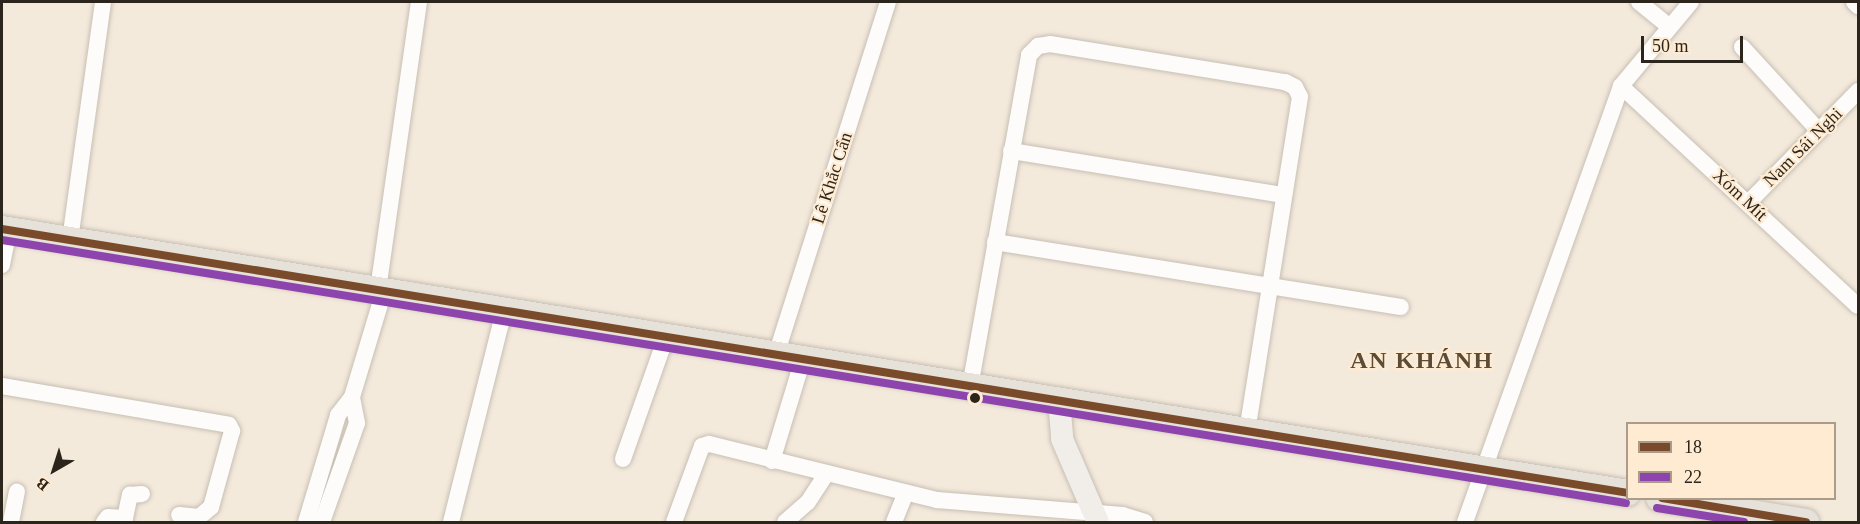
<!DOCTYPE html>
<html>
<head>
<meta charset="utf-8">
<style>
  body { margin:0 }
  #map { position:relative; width:1860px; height:524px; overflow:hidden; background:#f4eadc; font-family:Georgia,serif }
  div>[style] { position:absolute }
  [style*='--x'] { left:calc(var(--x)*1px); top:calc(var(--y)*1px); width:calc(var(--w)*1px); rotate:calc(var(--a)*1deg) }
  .roads { filter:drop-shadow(0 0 2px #c7bfb4) drop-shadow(0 0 2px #c7bfb4) }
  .minor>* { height:16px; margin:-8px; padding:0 8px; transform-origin:8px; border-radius:8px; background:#fdfcfa }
  .secondary>* { height:22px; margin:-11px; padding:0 11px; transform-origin:11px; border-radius:11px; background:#f1eee9 }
  .primary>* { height:26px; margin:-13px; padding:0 13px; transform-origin:13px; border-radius:13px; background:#e6e1d9 }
  .bus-1>* { height:8px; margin:-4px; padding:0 4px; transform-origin:4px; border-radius:4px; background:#7a4b2a }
  .bus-2>* { height:8px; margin:-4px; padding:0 4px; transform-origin:4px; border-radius:4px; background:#8e44ad }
  .dots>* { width:16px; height:16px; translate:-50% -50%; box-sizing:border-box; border:3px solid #feebd2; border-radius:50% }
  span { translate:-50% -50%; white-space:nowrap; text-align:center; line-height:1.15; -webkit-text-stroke:4.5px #feebd2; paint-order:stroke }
  .street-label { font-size:18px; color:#2c251c }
  .district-label { font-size:24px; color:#5b4b37; font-weight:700; letter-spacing:1.5px }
  .frame { position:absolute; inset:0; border:3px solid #2c251c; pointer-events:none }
  .legend { position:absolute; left:1626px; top:422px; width:210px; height:78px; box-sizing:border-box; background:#feebd2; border:2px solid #aa9c89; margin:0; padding:8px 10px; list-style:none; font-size:18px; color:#2c251c }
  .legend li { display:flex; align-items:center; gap:12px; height:30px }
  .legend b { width:30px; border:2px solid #aa9c89 }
  .north { position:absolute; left:24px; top:440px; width:60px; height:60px; -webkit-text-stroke:4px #feebd2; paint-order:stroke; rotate:219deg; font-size:16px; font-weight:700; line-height:24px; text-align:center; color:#2c251c }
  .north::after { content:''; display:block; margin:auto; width:21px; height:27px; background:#2c251c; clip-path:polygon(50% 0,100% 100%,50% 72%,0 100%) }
  .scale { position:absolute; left:1641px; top:36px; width:102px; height:27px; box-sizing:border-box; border:3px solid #2c251c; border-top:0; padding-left:8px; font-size:18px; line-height:21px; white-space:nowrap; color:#2c251c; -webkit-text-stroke:4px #feebd2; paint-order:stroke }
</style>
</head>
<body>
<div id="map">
  <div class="roads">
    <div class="minor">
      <div style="--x:1639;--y:2;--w:38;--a:39"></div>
      <div style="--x:1854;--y:2;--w:6;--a:45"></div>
      <div style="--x:1742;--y:47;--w:113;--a:47.5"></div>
      <div style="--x:1621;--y:86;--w:323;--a:42.9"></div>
      <div style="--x:1011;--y:151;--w:276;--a:9.2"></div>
      <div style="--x:1748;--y:203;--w:157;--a:-45.5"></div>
      <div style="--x:70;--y:240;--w:240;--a:-82.1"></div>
      <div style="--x:995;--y:242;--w:411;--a:9.1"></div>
      <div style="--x:2;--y:265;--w:36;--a:-79"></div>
      <div style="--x:378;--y:290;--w:291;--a:-81.9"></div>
      <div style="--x:776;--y:355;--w:370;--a:-72.4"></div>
      <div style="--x:2;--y:386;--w:230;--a:9.7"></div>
      <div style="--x:229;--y:425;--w:7;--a:63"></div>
      <div style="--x:232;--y:431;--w:79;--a:105.4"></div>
      <div style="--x:211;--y:507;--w:16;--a:140"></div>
      <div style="--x:199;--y:517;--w:20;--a:-174"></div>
      <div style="--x:970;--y:387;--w:337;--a:-79.9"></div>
      <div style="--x:1029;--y:55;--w:13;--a:-45"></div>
      <div style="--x:1038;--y:46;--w:12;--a:-9"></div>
      <div style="--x:1050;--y:44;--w:238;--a:9.2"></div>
      <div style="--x:1285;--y:82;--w:11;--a:27"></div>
      <div style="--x:1295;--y:87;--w:11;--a:63"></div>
      <div style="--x:1300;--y:97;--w:338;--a:99"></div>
      <div style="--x:623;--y:459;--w:129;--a:-70.6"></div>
      <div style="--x:772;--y:461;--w:107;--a:-73.1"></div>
      <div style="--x:11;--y:522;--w:31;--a:-79"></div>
      <div style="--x:104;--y:522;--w:6;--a:-51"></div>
      <div style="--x:108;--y:517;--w:17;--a:3"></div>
      <div style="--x:125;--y:518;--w:24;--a:-78"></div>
      <div style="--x:130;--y:495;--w:12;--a:-5"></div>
      <div style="--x:306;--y:522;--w:112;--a:-73.3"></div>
      <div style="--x:338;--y:415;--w:23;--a:-52"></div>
      <div style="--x:322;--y:522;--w:105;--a:-70.5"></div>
      <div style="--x:357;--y:423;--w:26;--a:-101"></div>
      <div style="--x:352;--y:397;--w:111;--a:-73.2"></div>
      <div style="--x:451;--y:522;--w:218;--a:-75.9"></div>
      <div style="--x:674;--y:522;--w:81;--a:-69.8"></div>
      <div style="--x:702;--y:446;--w:7;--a:-16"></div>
      <div style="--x:709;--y:444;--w:235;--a:13.8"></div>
      <div style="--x:937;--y:500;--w:186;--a:4.6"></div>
      <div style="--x:1122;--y:515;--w:24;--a:17"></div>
      <div style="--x:785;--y:522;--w:30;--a:-41"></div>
      <div style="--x:808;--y:502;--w:33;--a:-57"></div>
      <div style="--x:894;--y:522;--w:31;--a:-68"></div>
      <div style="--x:1465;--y:522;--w:463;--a:-70.3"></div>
      <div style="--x:1621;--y:86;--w:109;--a:-50.2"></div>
    </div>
    <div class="secondary">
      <div style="--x:1059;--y:401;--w:38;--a:85"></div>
      <div style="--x:1062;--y:439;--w:90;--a:66.6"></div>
    </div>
    <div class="primary">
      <div style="--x:2;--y:229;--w:1647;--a:9.22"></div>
      <div style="--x:1659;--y:498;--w:149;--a:9.3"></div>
    </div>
  </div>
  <div class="bus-1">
    <div style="--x:2;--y:229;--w:1647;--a:9.22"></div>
    <div style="--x:1662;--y:498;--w:146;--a:9.5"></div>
  </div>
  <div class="bus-2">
    <div style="--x:2;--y:240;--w:1645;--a:9.2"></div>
    <div style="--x:1657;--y:508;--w:88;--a:9.1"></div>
  </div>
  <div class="dots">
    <div style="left:975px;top:398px;background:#2c251c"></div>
  </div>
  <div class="street-label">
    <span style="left:1803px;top:147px;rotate:-45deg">Nam Sái Nghi</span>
    <span style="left:832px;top:178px;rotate:-72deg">Lê Khắc Cẩn</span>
    <span style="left:1740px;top:195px;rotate:43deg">Xóm Mít</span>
  </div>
  <div class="district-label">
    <span style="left:1422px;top:361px">AN KHÁNH</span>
  </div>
  <div class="frame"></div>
  <ul class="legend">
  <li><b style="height:8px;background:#7a4b2a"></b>18</li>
  <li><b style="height:8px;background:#8e44ad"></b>22</li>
  </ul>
  <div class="north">B</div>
  <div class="scale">50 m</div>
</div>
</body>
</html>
